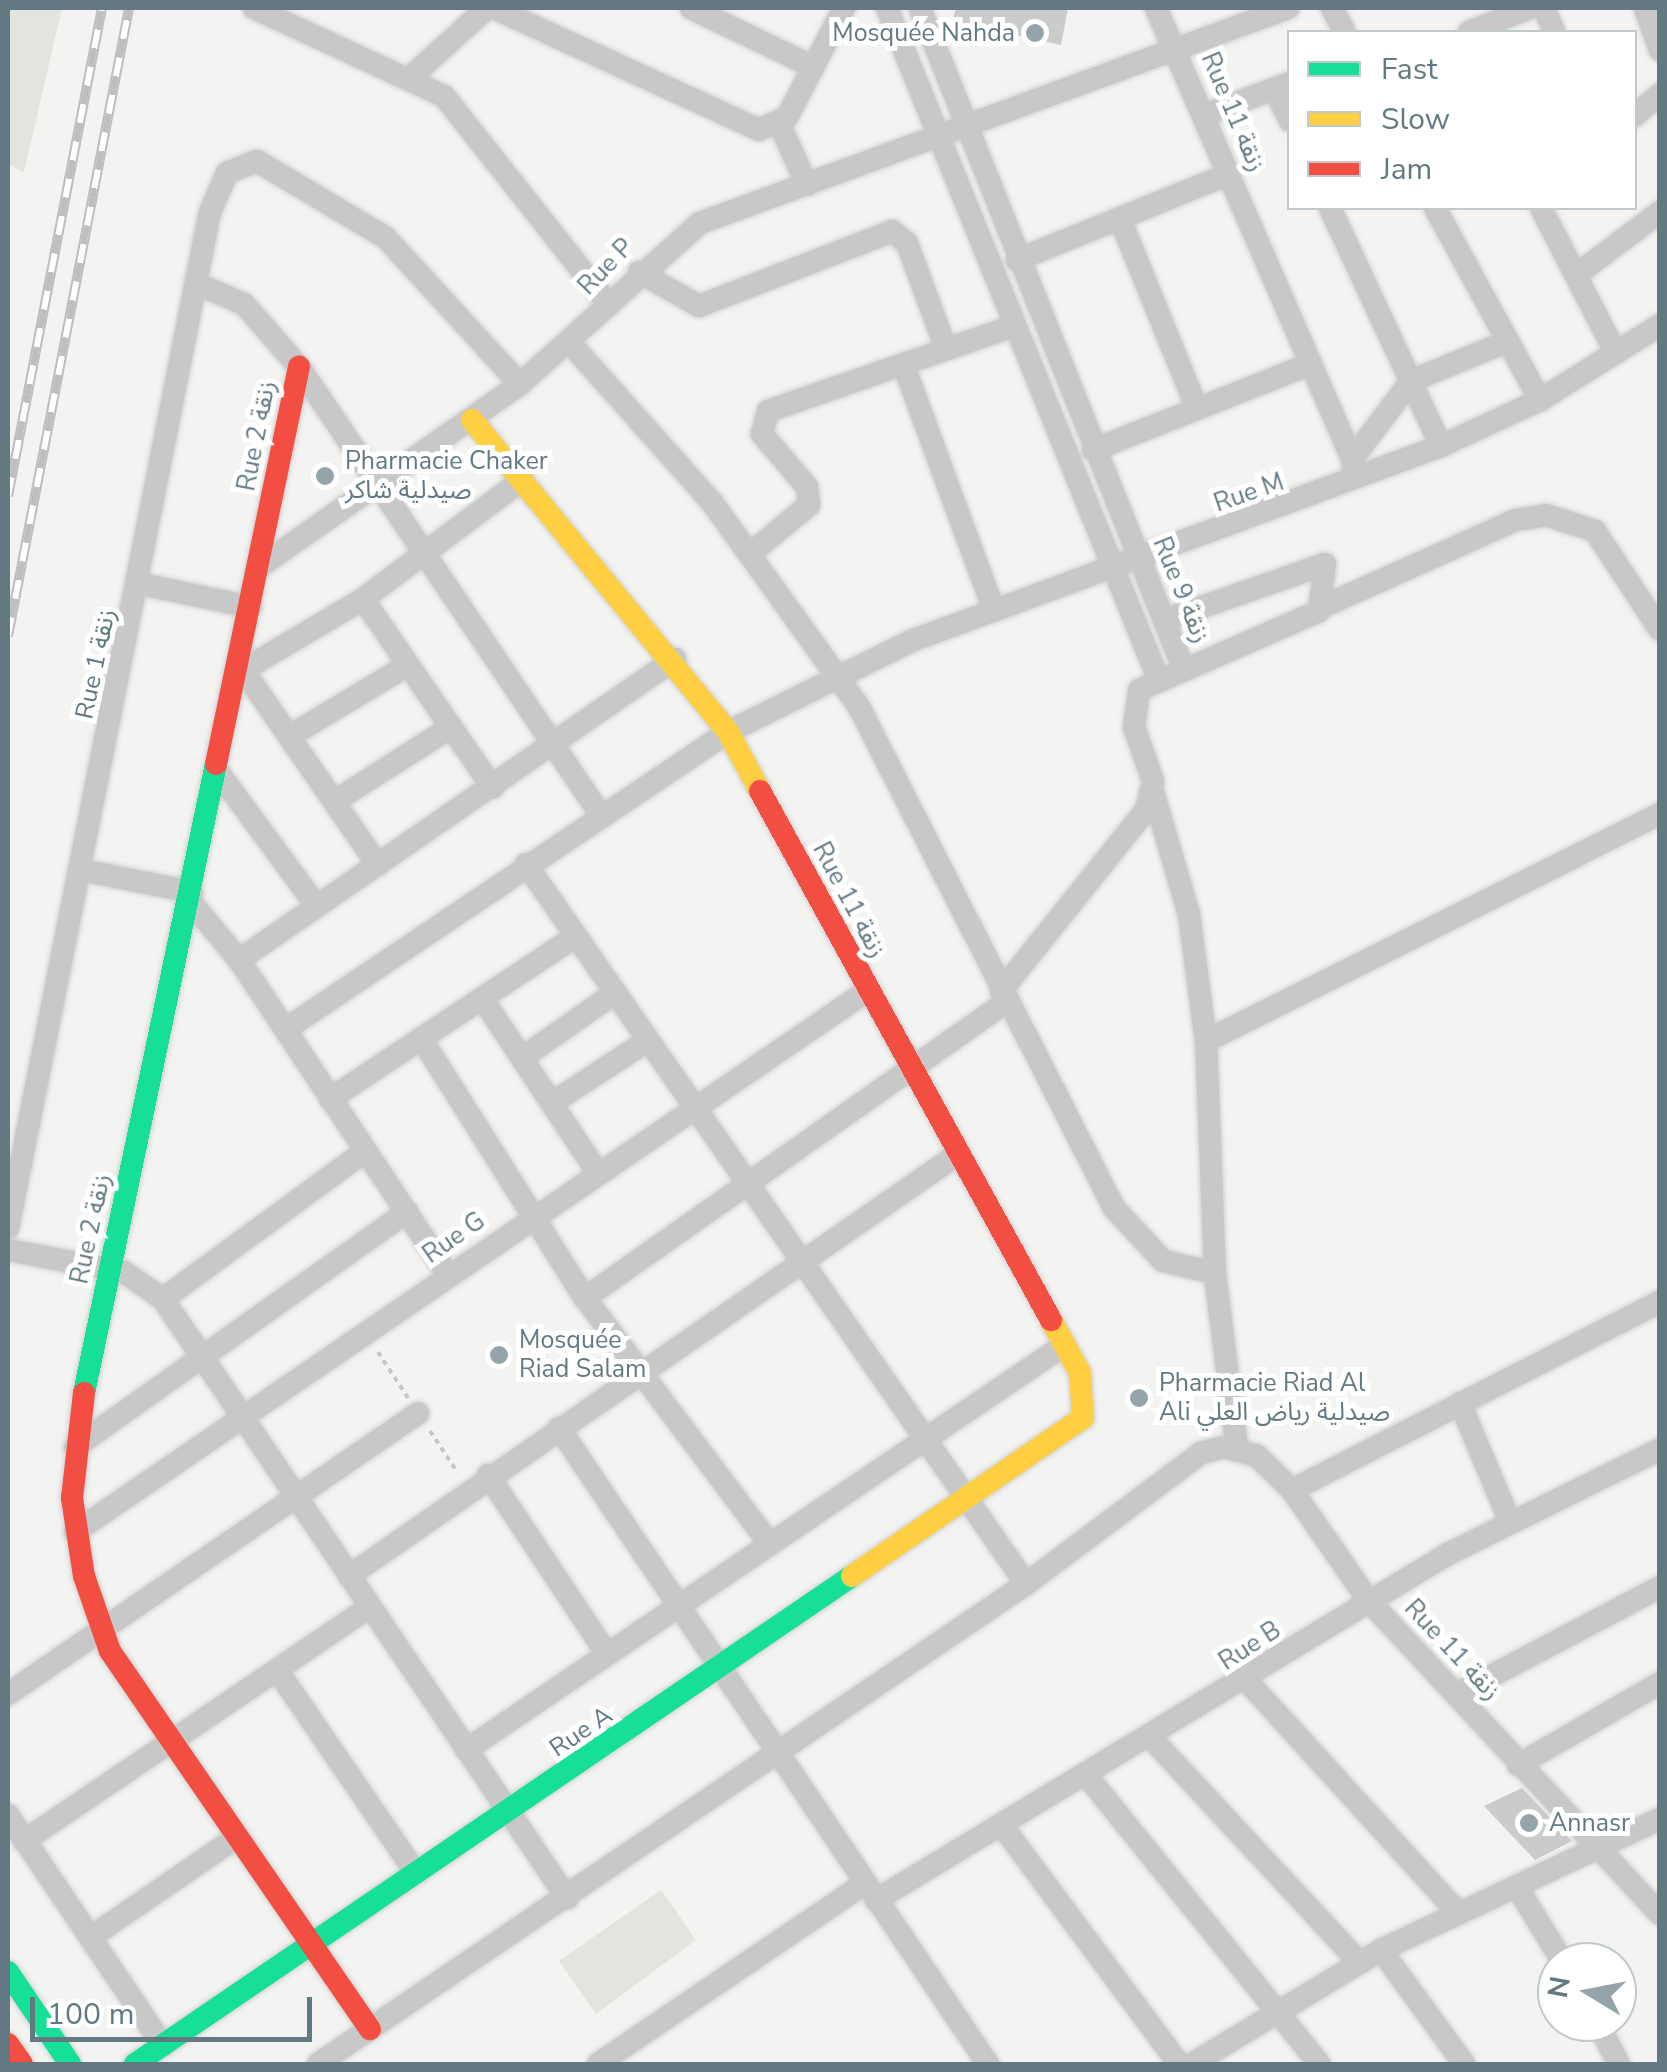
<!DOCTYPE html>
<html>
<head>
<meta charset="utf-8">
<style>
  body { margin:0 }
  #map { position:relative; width:1667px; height:2072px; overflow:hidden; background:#f3f3f1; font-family:"Nunito Sans","Noto Sans Arabic",sans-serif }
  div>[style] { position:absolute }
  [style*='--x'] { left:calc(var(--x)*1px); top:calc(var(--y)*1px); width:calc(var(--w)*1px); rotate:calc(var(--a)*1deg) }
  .green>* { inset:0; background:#e2e5de }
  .building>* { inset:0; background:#cacccc }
  .path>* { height:4px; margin-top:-2px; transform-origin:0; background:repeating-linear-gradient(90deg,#c5c6c6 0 5px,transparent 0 10px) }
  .roads { filter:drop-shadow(0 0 2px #cfd1d1) drop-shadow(0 0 2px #cfd1d1) }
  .street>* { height:22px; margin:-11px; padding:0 11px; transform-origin:11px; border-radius:11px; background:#c8c8c9 }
  .fast>* { height:22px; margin:-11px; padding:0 11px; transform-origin:11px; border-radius:11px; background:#16e098 }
  .slow>* { height:22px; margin:-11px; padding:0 11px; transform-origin:11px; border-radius:11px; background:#ffcf43 }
  .jam>* { height:22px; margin:-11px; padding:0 11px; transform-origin:11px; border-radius:11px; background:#f24e42 }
  .rail>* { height:10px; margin-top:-5px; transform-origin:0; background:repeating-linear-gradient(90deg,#fff 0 19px,#bdbec0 0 38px); box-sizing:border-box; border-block:2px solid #bdbec0 }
  .dots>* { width:28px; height:28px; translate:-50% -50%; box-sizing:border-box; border:5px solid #fff; border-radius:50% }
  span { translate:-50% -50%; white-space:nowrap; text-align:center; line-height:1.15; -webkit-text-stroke:10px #fff; paint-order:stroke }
  .poi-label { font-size:25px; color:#637982 }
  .right { translate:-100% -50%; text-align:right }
  .left { translate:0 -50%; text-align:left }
  .street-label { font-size:25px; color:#637982 }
  .frame { position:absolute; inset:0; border:10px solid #637982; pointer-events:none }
  .legend { position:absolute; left:1287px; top:30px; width:350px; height:180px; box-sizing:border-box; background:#fff; border:2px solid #c1c9cd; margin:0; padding:12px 18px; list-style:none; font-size:30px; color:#637982 }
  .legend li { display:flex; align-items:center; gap:20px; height:50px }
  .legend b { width:50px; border:2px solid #c1c9cd }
  .north { position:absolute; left:1537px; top:1942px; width:100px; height:100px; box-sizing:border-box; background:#fff; border:2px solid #c1c9cd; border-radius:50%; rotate:280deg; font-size:28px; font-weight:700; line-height:40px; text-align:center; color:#637982 }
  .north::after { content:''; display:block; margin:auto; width:35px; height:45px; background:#95a4a9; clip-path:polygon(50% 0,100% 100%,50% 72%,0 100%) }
  .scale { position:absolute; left:30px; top:1997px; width:282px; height:45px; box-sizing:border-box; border:5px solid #637982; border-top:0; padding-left:12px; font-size:30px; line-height:35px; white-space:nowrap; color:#637982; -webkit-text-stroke:8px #fff; paint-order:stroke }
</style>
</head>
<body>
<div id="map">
  <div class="green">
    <div style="clip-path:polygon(8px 8px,62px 8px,24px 172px,8px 164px)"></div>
    <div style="clip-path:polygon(661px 1890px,696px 1940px,596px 2014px,559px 1961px)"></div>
  </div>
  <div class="building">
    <div style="clip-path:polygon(956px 8px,1068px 8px,1061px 45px,952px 22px)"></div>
    <div style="clip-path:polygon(1522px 1788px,1572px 1841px,1535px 1860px,1484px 1806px)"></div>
  </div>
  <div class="path">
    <div style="--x:378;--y:1352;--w:55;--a:56.9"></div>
    <div style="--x:430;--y:1431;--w:50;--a:56.3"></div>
  </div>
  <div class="roads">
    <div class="street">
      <div style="--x:254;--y:8;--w:209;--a:24.9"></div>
      <div style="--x:444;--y:96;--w:265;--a:51.7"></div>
      <div style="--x:494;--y:8;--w:292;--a:24.7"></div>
      <div style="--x:759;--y:130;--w:31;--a:-25"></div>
      <div style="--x:787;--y:117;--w:123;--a:-62.4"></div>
      <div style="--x:691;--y:8;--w:136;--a:25.8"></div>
      <div style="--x:887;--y:8;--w:721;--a:67.99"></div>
      <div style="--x:920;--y:8;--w:707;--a:68.26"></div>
      <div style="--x:1156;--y:8;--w:492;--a:66.5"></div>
      <div style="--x:1332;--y:8;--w:27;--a:62"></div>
      <div style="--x:1544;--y:8;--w:26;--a:67"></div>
      <div style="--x:1645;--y:8;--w:45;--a:70.3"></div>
      <div style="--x:1469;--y:32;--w:66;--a:-21.5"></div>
      <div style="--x:413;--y:75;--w:100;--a:-42.2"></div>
      <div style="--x:1275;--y:90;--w:34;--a:64"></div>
      <div style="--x:1204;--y:115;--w:92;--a:-20.4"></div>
      <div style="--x:1634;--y:116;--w:34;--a:-40"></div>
      <div style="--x:779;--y:123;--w:68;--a:65.7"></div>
      <div style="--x:1330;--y:208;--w:263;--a:65"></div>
      <div style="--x:1435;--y:208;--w:219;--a:61.3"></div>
      <div style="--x:1541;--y:208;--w:163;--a:62.7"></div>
      <div style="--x:1120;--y:219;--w:205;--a:67.9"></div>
      <div style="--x:1017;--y:260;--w:229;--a:-22.1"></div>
      <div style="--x:639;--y:272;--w:69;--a:29.5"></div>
      <div style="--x:699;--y:306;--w:207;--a:-21.2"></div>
      <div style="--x:892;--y:231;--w:19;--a:39"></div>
      <div style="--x:907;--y:243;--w:113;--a:69.8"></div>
      <div style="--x:1576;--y:275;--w:105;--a:-36.9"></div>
      <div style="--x:200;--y:285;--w:48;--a:23.4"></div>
      <div style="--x:244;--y:304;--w:84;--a:48.9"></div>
      <div style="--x:299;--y:367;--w:539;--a:56.04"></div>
      <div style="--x:570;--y:343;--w:212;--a:48.3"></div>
      <div style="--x:711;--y:501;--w:254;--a:54.3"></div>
      <div style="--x:859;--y:707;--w:562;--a:63.02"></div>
      <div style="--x:1114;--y:1208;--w:72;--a:47.2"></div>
      <div style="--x:1163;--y:1261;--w:53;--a:13"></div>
      <div style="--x:904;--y:366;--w:261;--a:69.8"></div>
      <div style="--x:1093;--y:450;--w:233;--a:-21.6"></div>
      <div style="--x:1354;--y:471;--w:12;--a:-99"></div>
      <div style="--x:1352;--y:459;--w:98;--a:-52.9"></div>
      <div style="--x:1411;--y:381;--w:103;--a:-22.3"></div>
      <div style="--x:750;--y:554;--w:77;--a:-39.7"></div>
      <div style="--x:809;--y:505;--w:18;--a:-96"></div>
      <div style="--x:807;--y:487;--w:70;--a:-130.3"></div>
      <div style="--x:762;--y:434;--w:24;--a:-75"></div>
      <div style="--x:768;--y:411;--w:260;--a:-19.1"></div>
      <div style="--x:259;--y:567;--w:319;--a:-35"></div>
      <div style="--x:520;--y:384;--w:241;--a:-41.8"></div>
      <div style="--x:700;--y:223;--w:626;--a:-20.08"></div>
      <div style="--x:141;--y:584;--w:112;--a:11.8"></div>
      <div style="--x:363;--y:599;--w:229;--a:55.5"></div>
      <div style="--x:1322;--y:607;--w:213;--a:-24.2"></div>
      <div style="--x:1516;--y:520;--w:30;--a:-9"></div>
      <div style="--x:1546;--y:515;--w:52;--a:18.1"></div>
      <div style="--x:1595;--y:531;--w:118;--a:56.7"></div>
      <div style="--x:238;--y:673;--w:145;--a:-30.6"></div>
      <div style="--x:363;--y:599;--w:199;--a:-36.8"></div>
      <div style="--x:246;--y:674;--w:232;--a:55.4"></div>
      <div style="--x:290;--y:736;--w:138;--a:-31"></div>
      <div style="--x:218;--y:772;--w:167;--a:53.7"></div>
      <div style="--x:1153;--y:792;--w:127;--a:73.6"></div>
      <div style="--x:1189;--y:914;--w:128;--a:82.4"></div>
      <div style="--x:335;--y:801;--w:138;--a:-32.5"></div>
      <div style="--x:526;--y:864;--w:877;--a:55.22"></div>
      <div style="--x:81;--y:870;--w:113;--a:11.2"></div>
      <div style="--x:190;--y:901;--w:77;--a:50.3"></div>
      <div style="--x:239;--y:960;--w:379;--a:56.4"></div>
      <div style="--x:239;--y:960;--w:530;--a:-34.62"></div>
      <div style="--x:1001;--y:991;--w:232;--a:-51.3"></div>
      <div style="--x:1146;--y:810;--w:30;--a:-76"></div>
      <div style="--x:1153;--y:781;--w:57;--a:-109.4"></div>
      <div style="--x:1134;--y:727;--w:37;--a:-82"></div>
      <div style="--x:1139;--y:690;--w:197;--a:-23.7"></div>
      <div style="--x:1319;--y:611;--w:47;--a:-82.7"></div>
      <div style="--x:1325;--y:564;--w:170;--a:160.7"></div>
      <div style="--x:482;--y:998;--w:206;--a:56.5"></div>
      <div style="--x:286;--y:1029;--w:533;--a:-33.9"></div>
      <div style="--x:728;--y:732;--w:204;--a:-26.4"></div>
      <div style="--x:911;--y:641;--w:565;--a:-20.2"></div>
      <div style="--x:1441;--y:446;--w:109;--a:-24.9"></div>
      <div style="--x:1540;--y:400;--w:142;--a:-32"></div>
      <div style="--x:421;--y:1038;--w:307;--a:57.8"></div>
      <div style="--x:585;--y:1298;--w:305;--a:53.1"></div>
      <div style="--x:522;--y:1058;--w:113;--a:-35"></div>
      <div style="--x:330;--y:1099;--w:295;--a:-33.5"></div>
      <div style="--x:552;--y:1103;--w:113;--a:-33.1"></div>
      <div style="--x:8;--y:1228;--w:1036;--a:-78.76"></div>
      <div style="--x:210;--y:212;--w:43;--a:-66.4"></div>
      <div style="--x:227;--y:173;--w:32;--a:-22"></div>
      <div style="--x:257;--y:161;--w:150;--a:30.8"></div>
      <div style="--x:386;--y:238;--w:198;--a:47.5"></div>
      <div style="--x:8;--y:1250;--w:118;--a:10.7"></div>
      <div style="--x:124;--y:1272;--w:47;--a:34.7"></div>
      <div style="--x:163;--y:1299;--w:723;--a:56"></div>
      <div style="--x:585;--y:1298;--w:515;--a:-35.11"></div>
      <div style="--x:163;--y:1299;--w:250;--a:-36.2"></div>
      <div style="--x:1460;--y:1403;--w:129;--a:67.2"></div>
      <div style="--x:559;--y:1428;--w:767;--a:56"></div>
      <div style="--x:75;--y:1447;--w:407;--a:-35.3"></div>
      <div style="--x:1237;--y:1448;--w:176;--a:-97.2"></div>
      <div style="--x:1215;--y:1273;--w:232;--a:-92.2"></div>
      <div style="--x:1206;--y:1041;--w:508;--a:-26.57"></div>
      <div style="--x:488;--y:1475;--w:215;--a:56.4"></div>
      <div style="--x:1292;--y:1490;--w:413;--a:-27.1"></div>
      <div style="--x:75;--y:1532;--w:959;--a:-34.34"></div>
      <div style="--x:349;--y:1576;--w:741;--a:-34.72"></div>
      <div style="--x:277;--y:1670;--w:246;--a:55.6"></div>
      <div style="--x:1248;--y:1682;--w:311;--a:47.7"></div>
      <div style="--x:8;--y:1694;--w:497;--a:-34.4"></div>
      <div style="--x:1457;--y:1694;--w:229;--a:-27.8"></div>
      <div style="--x:1151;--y:1738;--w:306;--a:47.1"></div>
      <div style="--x:466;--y:1750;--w:721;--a:-34.09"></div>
      <div style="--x:1518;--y:1765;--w:164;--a:-30"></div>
      <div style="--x:1087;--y:1776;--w:370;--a:51.1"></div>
      <div style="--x:8;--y:1815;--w:278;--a:56.1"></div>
      <div style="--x:1003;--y:1827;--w:295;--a:53.4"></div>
      <div style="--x:24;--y:1841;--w:418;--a:-34.1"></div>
      <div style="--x:1517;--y:1887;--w:88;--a:58.5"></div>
      <div style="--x:876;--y:1900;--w:669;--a:-31.17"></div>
      <div style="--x:1448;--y:1554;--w:237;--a:-26.3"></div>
      <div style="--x:91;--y:1937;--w:177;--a:-34.4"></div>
      <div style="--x:1381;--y:1950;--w:141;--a:53.9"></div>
      <div style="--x:1597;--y:2022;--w:47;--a:62.4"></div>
      <div style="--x:318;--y:2064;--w:855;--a:-34.14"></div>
      <div style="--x:1026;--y:1584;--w:219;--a:-36.8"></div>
      <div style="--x:1201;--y:1453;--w:23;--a:-15"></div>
      <div style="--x:1223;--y:1447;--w:34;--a:14"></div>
      <div style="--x:1256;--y:1455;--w:50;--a:44.2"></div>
      <div style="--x:1292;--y:1490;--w:135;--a:55.3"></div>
      <div style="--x:1369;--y:1601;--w:427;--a:47.1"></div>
      <div style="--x:598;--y:2064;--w:321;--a:-34.1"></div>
      <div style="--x:1192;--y:2064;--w:221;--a:-31.1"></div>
      <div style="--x:1381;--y:1950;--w:308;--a:-25.2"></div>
    </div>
    <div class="fast">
      <div style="--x:84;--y:1393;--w:643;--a:-78.15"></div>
      <div style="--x:8;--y:1972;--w:111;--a:56"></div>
      <div style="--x:135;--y:2064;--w:867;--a:-34.24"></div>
    </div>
    <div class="slow">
      <div style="--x:472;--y:420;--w:404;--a:50.6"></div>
      <div style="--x:728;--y:732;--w:67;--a:61.5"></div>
      <div style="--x:852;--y:1576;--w:280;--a:-34.4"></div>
      <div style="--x:1083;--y:1418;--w:45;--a:-93.8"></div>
      <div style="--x:1080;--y:1373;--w:60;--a:-118.7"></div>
    </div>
    <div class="jam">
      <div style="--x:216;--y:764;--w:406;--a:-78.2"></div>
      <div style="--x:760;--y:791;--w:604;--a:61.19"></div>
      <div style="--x:84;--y:1393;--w:106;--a:96.5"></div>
      <div style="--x:72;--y:1498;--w:79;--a:81.3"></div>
      <div style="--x:84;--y:1576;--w:79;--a:70.9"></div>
      <div style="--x:110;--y:1651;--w:459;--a:55.5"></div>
      <div style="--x:8;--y:2044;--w:24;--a:55"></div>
    </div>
  </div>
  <div class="rail">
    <div style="--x:8;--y:496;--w:497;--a:-79.1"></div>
    <div style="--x:8;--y:636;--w:640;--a:-79.09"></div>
  </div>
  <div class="dots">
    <div style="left:1035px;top:33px;background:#95a4a9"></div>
    <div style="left:325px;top:476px;background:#95a4a9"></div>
    <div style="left:499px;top:1355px;background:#95a4a9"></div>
    <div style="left:1139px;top:1398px;background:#95a4a9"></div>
    <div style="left:1529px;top:1823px;background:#95a4a9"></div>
  </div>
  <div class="poi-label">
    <span class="right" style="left:1015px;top:33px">Mosquée Nahda</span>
    <span class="left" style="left:345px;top:476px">Pharmacie Chaker<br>صيدلية شاكر</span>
    <span class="left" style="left:519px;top:1355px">Mosquée<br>Riad Salam</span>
    <span class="left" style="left:1159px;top:1398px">Pharmacie Riad Al<br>Ali صيدلية رياض العلي</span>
    <span class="left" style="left:1549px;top:1823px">Annasr</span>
  </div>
  <div class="street-label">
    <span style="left:1233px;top:112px;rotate:67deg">Rue 11 زنقة</span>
    <span style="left:606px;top:267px;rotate:-46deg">Rue P</span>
    <span style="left:257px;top:436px;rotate:-79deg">Rue 2 زنقة</span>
    <span style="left:1249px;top:493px;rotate:-19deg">Rue M</span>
    <span style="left:1181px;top:590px;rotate:68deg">Rue 9 زنقة</span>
    <span style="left:96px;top:664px;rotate:-78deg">Rue 1 زنقة</span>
    <span style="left:849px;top:900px;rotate:62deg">Rue 11 زنقة</span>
    <span style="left:91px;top:1229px;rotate:-78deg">Rue 2 زنقة</span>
    <span style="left:454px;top:1238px;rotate:-35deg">Rue G</span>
    <span style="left:1250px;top:1646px;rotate:-33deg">Rue B</span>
    <span style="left:1452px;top:1650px;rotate:47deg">Rue 11 زنقة</span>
    <span style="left:581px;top:1732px;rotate:-34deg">Rue A</span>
  </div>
  <div class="frame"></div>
  <ul class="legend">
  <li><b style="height:12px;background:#16e098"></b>Fast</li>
  <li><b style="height:12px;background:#ffcf43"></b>Slow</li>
  <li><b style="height:12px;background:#f24e42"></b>Jam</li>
  </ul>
  <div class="north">N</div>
  <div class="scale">100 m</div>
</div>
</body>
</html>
